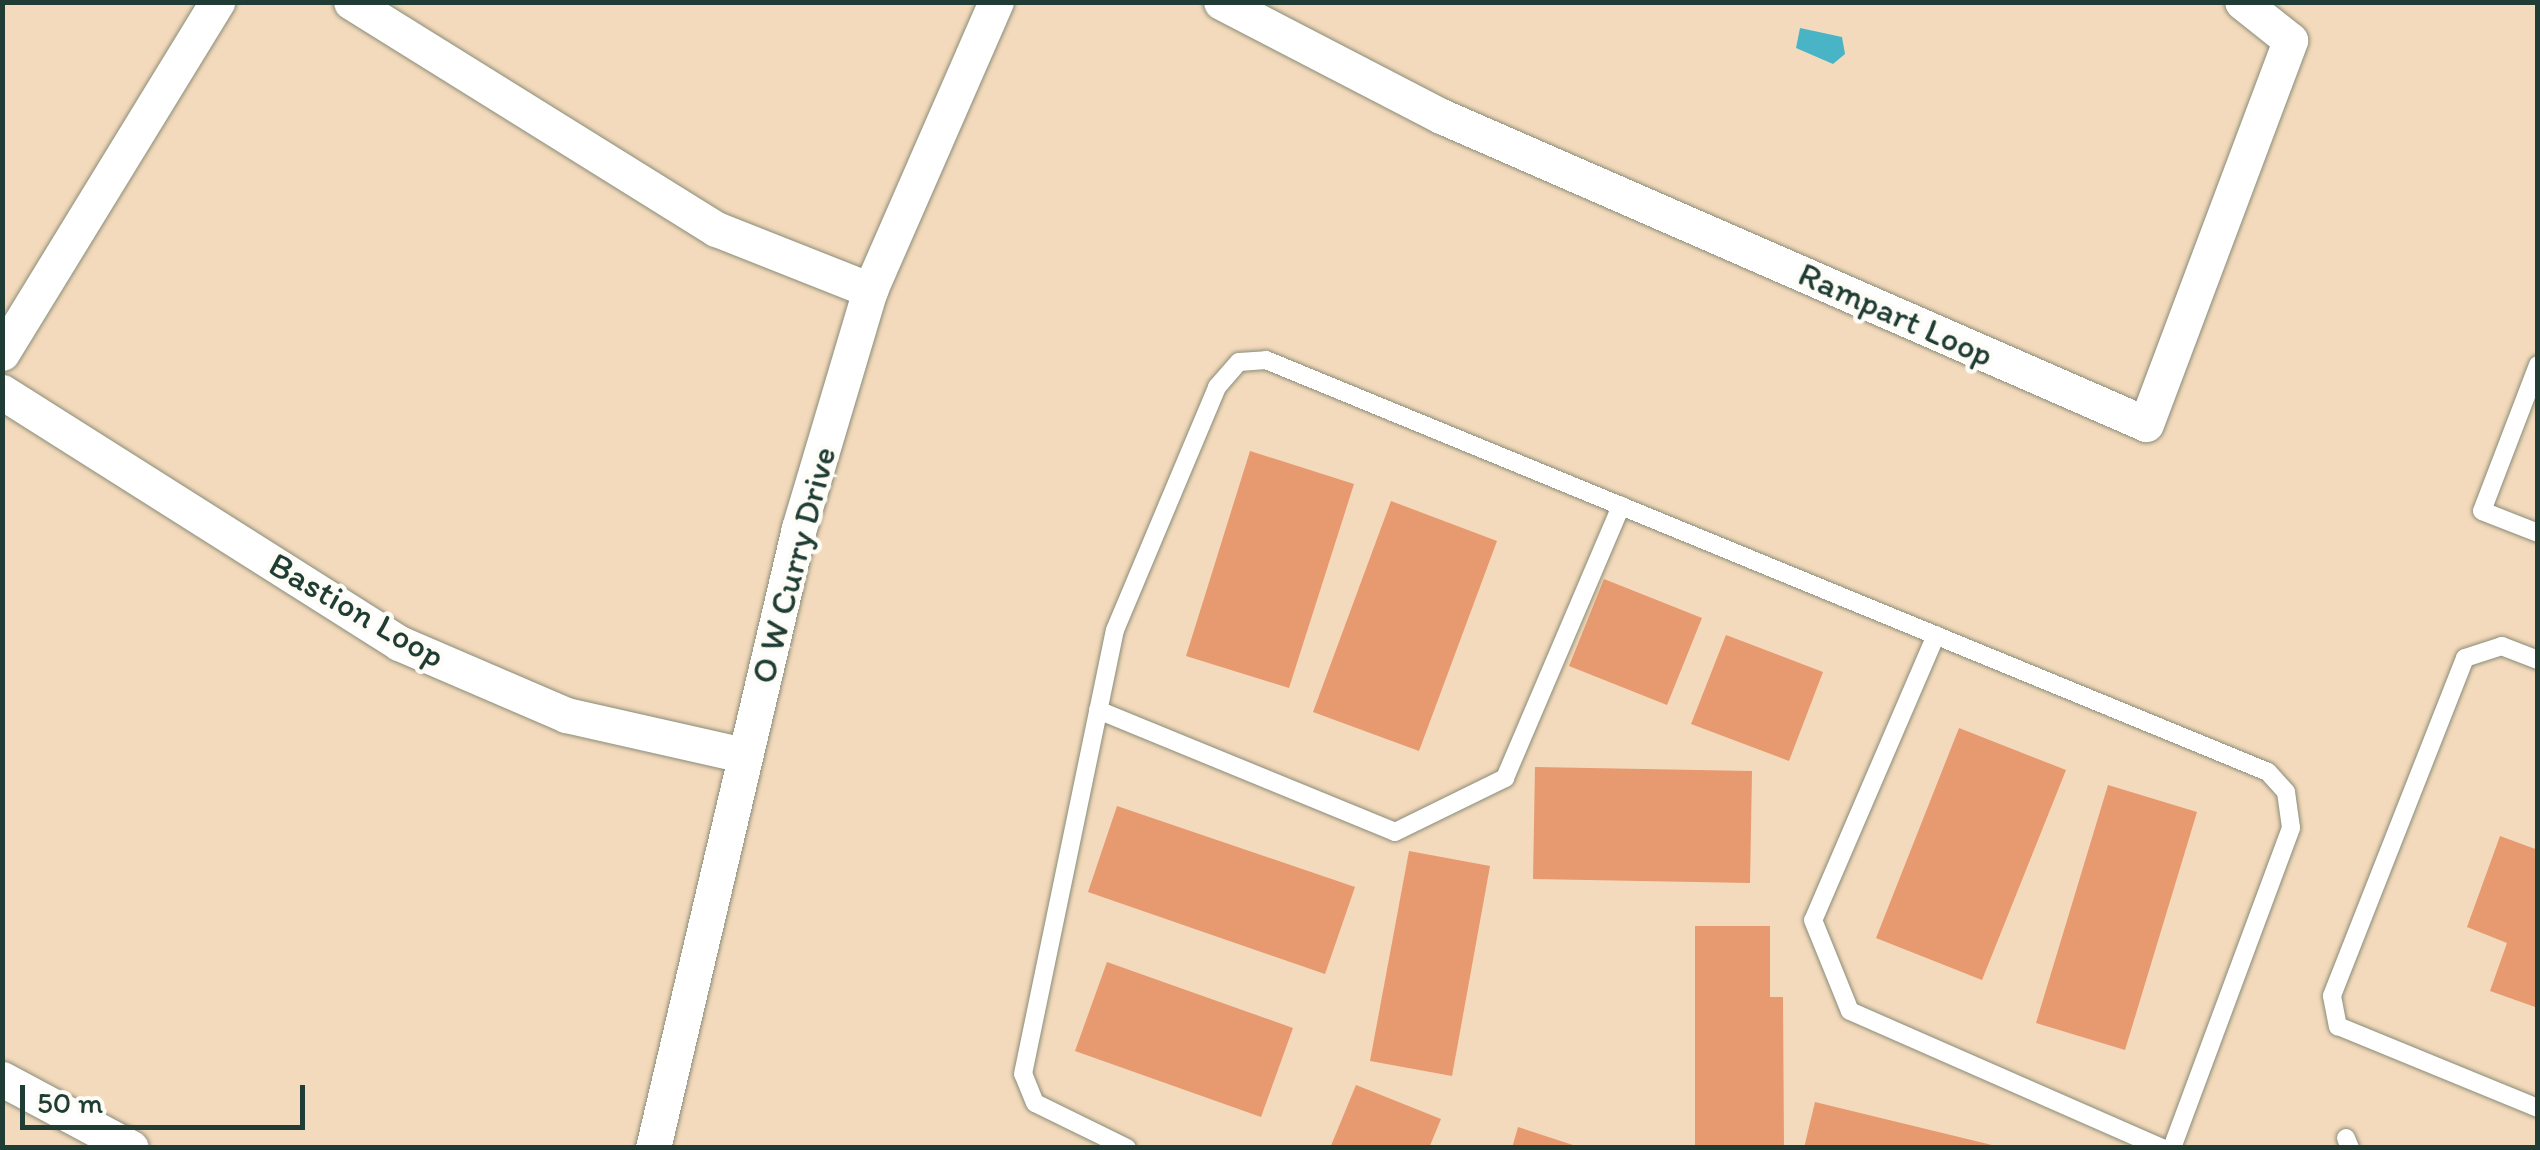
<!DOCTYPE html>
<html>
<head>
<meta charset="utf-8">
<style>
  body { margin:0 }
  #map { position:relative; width:2540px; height:1150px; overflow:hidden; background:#f4dabc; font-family:Itim,sans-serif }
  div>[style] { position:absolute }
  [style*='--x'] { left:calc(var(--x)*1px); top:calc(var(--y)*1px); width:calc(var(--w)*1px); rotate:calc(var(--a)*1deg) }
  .water>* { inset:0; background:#49b4c6 }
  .building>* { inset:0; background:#e79970 }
  .roads { filter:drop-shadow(0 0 2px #8a8c78) drop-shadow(0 0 2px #8a8c78) }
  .service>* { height:18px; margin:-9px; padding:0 9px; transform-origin:9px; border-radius:9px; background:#fff }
  .minor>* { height:35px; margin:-17.5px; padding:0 17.5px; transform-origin:17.5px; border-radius:17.5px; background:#fff }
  span { translate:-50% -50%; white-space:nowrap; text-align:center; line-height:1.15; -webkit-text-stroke:9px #fdfcf7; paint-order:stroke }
  .street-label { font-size:35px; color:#1f3d34 }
  .frame { position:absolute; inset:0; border:5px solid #1f3d34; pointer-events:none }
  .scale { position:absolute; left:20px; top:1085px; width:285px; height:45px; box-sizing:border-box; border:5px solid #1f3d34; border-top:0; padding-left:12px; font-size:30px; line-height:35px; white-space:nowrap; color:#1f3d34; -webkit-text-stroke:8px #fdfcf7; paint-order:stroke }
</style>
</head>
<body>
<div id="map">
  <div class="water">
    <div style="clip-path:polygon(1800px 28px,1842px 37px,1845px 54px,1833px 64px,1796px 48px)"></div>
  </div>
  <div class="building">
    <div style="clip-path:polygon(1250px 451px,1354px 484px,1289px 688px,1186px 656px)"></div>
    <div style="clip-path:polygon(1391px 501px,1497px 541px,1419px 751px,1313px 712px)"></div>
    <div style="clip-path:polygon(1604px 579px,1702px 618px,1667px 705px,1569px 666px)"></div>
    <div style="clip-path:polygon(1726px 635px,1823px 672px,1789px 761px,1691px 724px)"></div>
    <div style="clip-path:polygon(1959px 728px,2066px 770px,1982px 980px,1876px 938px)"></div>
    <div style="clip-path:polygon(1535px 767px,1752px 771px,1750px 883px,1533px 879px)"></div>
    <div style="clip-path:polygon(2108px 785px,2197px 812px,2125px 1050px,2036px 1023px)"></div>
    <div style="clip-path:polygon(1117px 806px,1355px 887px,1325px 974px,1088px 892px)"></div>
    <div style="clip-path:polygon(2500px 836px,2538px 850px,2538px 1008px,2490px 991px,2507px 943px,2467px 927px)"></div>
    <div style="clip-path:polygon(1409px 851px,1490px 866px,1452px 1076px,1370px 1061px)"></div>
    <div style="clip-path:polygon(1695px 926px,1770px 926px,1770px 997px,1783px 997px,1784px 1148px,1695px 1148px)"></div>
    <div style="clip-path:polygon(1107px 962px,1293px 1028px,1261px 1117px,1075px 1051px)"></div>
    <div style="clip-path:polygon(1356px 1085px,1441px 1119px,1429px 1148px,1330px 1148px)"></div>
    <div style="clip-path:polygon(1815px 1102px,1996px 1146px,1996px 1148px,1804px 1148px)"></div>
    <div style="clip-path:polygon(1518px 1127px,1579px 1147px,1579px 1148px,1512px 1148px)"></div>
  </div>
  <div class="roads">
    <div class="service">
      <div style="--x:2538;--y:365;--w:156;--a:111"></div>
      <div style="--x:2482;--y:511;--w:60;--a:21.4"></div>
      <div style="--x:1936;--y:635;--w:310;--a:113.3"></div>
      <div style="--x:1813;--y:920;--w:98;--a:67.9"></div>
      <div style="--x:1850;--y:1011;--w:341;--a:23.7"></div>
      <div style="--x:2538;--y:660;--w:39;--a:-159"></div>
      <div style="--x:2502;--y:646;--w:39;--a:162"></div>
      <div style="--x:2465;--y:658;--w:363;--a:111.5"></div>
      <div style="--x:2332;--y:996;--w:31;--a:79"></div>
      <div style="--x:2338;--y:1026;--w:216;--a:22.3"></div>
      <div style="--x:1098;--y:710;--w:321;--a:22.3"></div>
      <div style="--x:1395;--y:832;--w:123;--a:-26.1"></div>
      <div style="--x:1505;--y:778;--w:296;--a:-66.9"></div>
      <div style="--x:2346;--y:1138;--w:11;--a:68"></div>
      <div style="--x:1127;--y:1148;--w:102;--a:-153.9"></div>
      <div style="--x:1035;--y:1103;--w:31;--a:-112"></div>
      <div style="--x:1023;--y:1074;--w:453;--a:-78.3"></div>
      <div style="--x:1115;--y:630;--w:264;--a:-67.2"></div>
      <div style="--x:1217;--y:387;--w:33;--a:-49"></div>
      <div style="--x:1239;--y:362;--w:27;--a:-4"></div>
      <div style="--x:1266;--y:360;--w:1083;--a:22.35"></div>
      <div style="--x:2268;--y:772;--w:27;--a:48"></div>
      <div style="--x:2286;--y:792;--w:36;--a:82"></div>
      <div style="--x:2291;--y:828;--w:341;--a:110.4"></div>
    </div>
    <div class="minor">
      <div style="--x:351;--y:2;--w:430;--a:31.9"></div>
      <div style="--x:716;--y:229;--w:166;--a:21.6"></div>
      <div style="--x:1221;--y:2;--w:248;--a:27.4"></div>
      <div style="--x:1441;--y:116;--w:769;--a:23.6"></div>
      <div style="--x:2146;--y:424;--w:410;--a:-69.4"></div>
      <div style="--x:2290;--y:40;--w:61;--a:-141.6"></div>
      <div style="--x:2;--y:353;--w:412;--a:-58.5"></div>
      <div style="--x:2;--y:392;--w:470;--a:32.3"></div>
      <div style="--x:399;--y:643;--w:182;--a:23.3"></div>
      <div style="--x:566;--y:715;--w:182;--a:12.7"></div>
      <div style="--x:2;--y:1079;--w:146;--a:28.1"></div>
      <div style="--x:653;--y:1148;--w:637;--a:-76.75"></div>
      <div style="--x:799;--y:528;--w:248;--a:-73.4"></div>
      <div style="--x:870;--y:290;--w:314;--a:-66.4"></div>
    </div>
  </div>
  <div class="street-label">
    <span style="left:1896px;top:314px;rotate:24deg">Rampart Loop</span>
    <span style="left:793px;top:565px;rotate:-75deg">O W Curry Drive</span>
    <span style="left:357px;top:610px;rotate:30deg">Bastion Loop</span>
  </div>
  <div class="frame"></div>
  <div class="scale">50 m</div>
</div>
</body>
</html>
